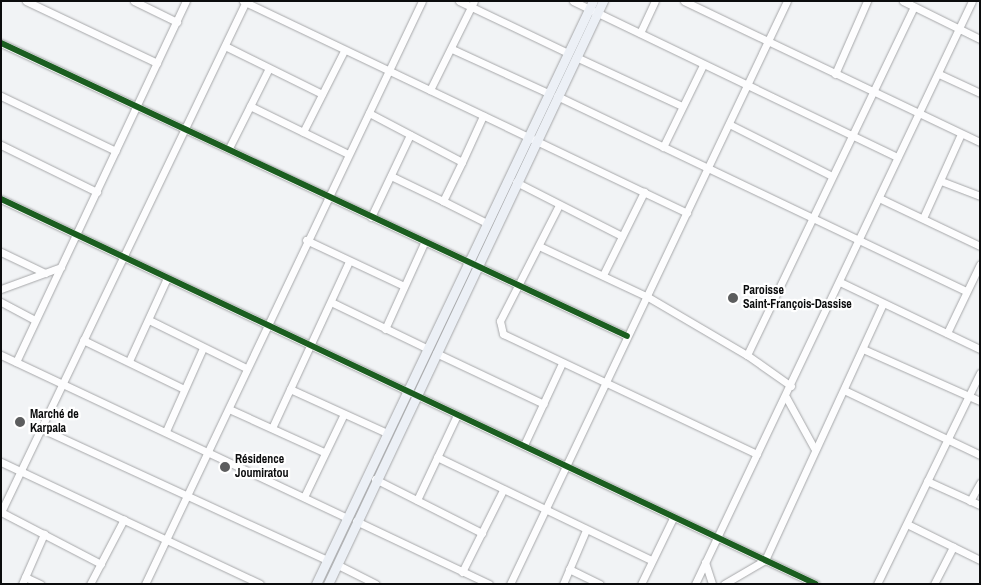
<!DOCTYPE html>
<html>
<head>
<meta charset="utf-8">
<style>
  body { margin:0 }
  #map { position:relative; width:981px; height:585px; overflow:hidden; background:#f1f3f5; font-family:"Archivo Narrow",sans-serif }
  div>[style] { position:absolute }
  [style*='--x'] { left:calc(var(--x)*1px); top:calc(var(--y)*1px); width:calc(var(--w)*1px); rotate:calc(var(--a)*1deg) }
  .roads { filter:drop-shadow(0 0 1px #a6a7a9) drop-shadow(0 0 1px #a6a7a9) }
  .minor>* { height:7px; margin:-3.5px; padding:0 3.5px; transform-origin:3.5px; border-radius:3.5px; background:#fdfdfe }
  .major>* { height:9px; margin:-4.5px; padding:0 4.5px; transform-origin:4.5px; border-radius:4.5px; background:#ecf0f6 }
  .cycleway>* { height:6px; margin:-3px; padding:0 3px; transform-origin:3px; border-radius:3px; background:#1b5e20 }
  .dots>* { width:14px; height:14px; translate:-50% -50%; box-sizing:border-box; border:2px solid #fff; border-radius:50% }
  span { translate:-50% -50%; white-space:nowrap; text-align:center; line-height:1.15; -webkit-text-stroke:4.5px #fff; paint-order:stroke }
  .poi-label { font-size:12px; color:#0b0c0d; font-weight:700 }
  .left { translate:0 -50%; text-align:left }
  .frame { position:absolute; inset:0; border:2px solid #0b0c0d; pointer-events:none }
</style>
</head>
<body>
<div id="map">
  <div class="roads">
    <div class="minor">
      <div style="--x:26;--y:1;--w:145;--a:25.3"></div>
      <div style="--x:134;--y:1;--w:48;--a:26"></div>
      <div style="--x:243;--y:1;--w:492;--a:25.5"></div>
      <div style="--x:459;--y:1;--w:121;--a:25.5"></div>
      <div style="--x:573;--y:1;--w:360;--a:25.7"></div>
      <div style="--x:684;--y:1;--w:328;--a:25.5"></div>
      <div style="--x:903;--y:1;--w:86;--a:26.3"></div>
      <div style="--x:640;--y:33;--w:35;--a:-65"></div>
      <div style="--x:1;--y:43;--w:691;--a:25.08"></div>
      <div style="--x:225;--y:46;--w:108;--a:26.3"></div>
      <div style="--x:452;--y:49;--w:106;--a:24.6"></div>
      <div style="--x:576;--y:57;--w:117;--a:24.8"></div>
      <div style="--x:835;--y:74;--w:80;--a:-66.3"></div>
      <div style="--x:939;--y:74;--w:45;--a:24.9"></div>
      <div style="--x:430;--y:90;--w:99;--a:-63.7"></div>
      <div style="--x:1;--y:96;--w:127;--a:25.6"></div>
      <div style="--x:557;--y:96;--w:453;--a:25.5"></div>
      <div style="--x:250;--y:106;--w:109;--a:26.1"></div>
      <div style="--x:369;--y:113;--w:105;--a:27.8"></div>
      <div style="--x:462;--y:162;--w:51;--a:-65.5"></div>
      <div style="--x:729;--y:124;--w:115;--a:26.8"></div>
      <div style="--x:303;--y:132;--w:91;--a:-63.2"></div>
      <div style="--x:1;--y:145;--w:107;--a:26.1"></div>
      <div style="--x:663;--y:147;--w:91;--a:-64"></div>
      <div style="--x:229;--y:148;--w:89;--a:-63.4"></div>
      <div style="--x:391;--y:176;--w:58;--a:25.7"></div>
      <div style="--x:443;--y:201;--w:43;--a:-64"></div>
      <div style="--x:941;--y:181;--w:42;--a:21"></div>
      <div style="--x:516;--y:182;--w:119;--a:27"></div>
      <div style="--x:879;--y:198;--w:112;--a:25.4"></div>
      <div style="--x:1;--y:199;--w:901;--a:25.29"></div>
      <div style="--x:443;--y:201;--w:47;--a:26.6"></div>
      <div style="--x:559;--y:205;--w:130;--a:117"></div>
      <div style="--x:500;--y:321;--w:13;--a:77"></div>
      <div style="--x:503;--y:334;--w:281;--a:25.3"></div>
      <div style="--x:371;--y:217;--w:91;--a:-64.6"></div>
      <div style="--x:923;--y:218;--w:92;--a:-65.7"></div>
      <div style="--x:306;--y:240;--w:108;--a:25.1"></div>
      <div style="--x:539;--y:246;--w:120;--a:25.1"></div>
      <div style="--x:648;--y:297;--w:115;--a:30.4"></div>
      <div style="--x:1;--y:252;--w:49;--a:25.5"></div>
      <div style="--x:603;--y:275;--w:93;--a:-63.7"></div>
      <div style="--x:842;--y:283;--w:153;--a:25.6"></div>
      <div style="--x:1;--y:289;--w:64;--a:-20.1"></div>
      <div style="--x:1;--y:302;--w:38;--a:28"></div>
      <div style="--x:331;--y:302;--w:106;--a:25.8"></div>
      <div style="--x:149;--y:320;--w:108;--a:26.3"></div>
      <div style="--x:385;--y:329;--w:94;--a:-65.6"></div>
      <div style="--x:947;--y:333;--w:76;--a:-64.4"></div>
      <div style="--x:83;--y:340;--w:112;--a:25.9"></div>
      <div style="--x:863;--y:349;--w:128;--a:24"></div>
      <div style="--x:436;--y:353;--w:119;--a:25.3"></div>
      <div style="--x:1;--y:355;--w:383;--a:25.2"></div>
      <div style="--x:129;--y:361;--w:91;--a:-65.4"></div>
      <div style="--x:16;--y:362;--w:399;--a:-64.8"></div>
      <div style="--x:791;--y:386;--w:54;--a:-144.8"></div>
      <div style="--x:747;--y:355;--w:386;--a:-64.4"></div>
      <div style="--x:290;--y:389;--w:107;--a:24.4"></div>
      <div style="--x:844;--y:390;--w:151;--a:25.5"></div>
      <div style="--x:786;--y:397;--w:58;--a:61.2"></div>
      <div style="--x:229;--y:409;--w:104;--a:24.4"></div>
      <div style="--x:40;--y:428;--w:316;--a:24.7"></div>
      <div style="--x:272;--y:428;--w:184;--a:-65.2"></div>
      <div style="--x:166;--y:431;--w:91;--a:-66"></div>
      <div style="--x:524;--y:445;--w:90;--a:-65.1"></div>
      <div style="--x:437;--y:457;--w:237;--a:25.7"></div>
      <div style="--x:1;--y:462;--w:286;--a:25.2"></div>
      <div style="--x:375;--y:479;--w:120;--a:26.8"></div>
      <div style="--x:927;--y:481;--w:58;--a:24.4"></div>
      <div style="--x:304;--y:497;--w:92;--a:-64.3"></div>
      <div style="--x:417;--y:500;--w:94;--a:-64.8"></div>
      <div style="--x:970;--y:501;--w:21;--a:-61"></div>
      <div style="--x:356;--y:521;--w:147;--a:25.3"></div>
      <div style="--x:907;--y:524;--w:81;--a:26.3"></div>
      <div style="--x:705;--y:562;--w:23;--a:72"></div>
      <div style="--x:101;--y:564;--w:113;--a:-152.5"></div>
      <div style="--x:1;--y:512;--w:567;--a:-64.38"></div>
      <div style="--x:338;--y:565;--w:42;--a:26.6"></div>
      <div style="--x:569;--y:569;--w:34;--a:26"></div>
      <div style="--x:462;--y:572;--w:92;--a:-63.4"></div>
      <div style="--x:25;--y:577;--w:17;--a:25"></div>
      <div style="--x:22;--y:584;--w:55;--a:-66.3"></div>
      <div style="--x:90;--y:584;--w:73;--a:-62.4"></div>
      <div style="--x:145;--y:584;--w:645;--a:-64.59"></div>
      <div style="--x:510;--y:584;--w:645;--a:-64.59"></div>
      <div style="--x:563;--y:584;--w:59;--a:-66.9"></div>
      <div style="--x:641;--y:584;--w:73;--a:-64.1"></div>
      <div style="--x:695;--y:584;--w:645;--a:-64.59"></div>
      <div style="--x:724;--y:584;--w:48;--a:-30.3"></div>
      <div style="--x:765;--y:560;--w:282;--a:-65.3"></div>
      <div style="--x:877;--y:584;--w:235;--a:-64"></div>
      <div style="--x:934;--y:584;--w:42;--a:-62.8"></div>
    </div>
    <div class="major">
      <div style="--x:316;--y:584;--w:645;--a:-64.59"></div>
      <div style="--x:328;--y:584;--w:645;--a:-64.75"></div>
    </div>
  </div>
  <div class="cycleway">
    <div style="--x:1;--y:43;--w:691;--a:25.08"></div>
    <div style="--x:1;--y:199;--w:901;--a:25.29"></div>
  </div>
  <div class="dots">
    <div style="left:733px;top:298px;background:#5c5d5e"></div>
    <div style="left:20px;top:422px;background:#5c5d5e"></div>
    <div style="left:225px;top:467px;background:#5c5d5e"></div>
  </div>
  <div class="poi-label">
    <span class="left" style="left:743px;top:298px">Paroisse<br>Saint-François-Dassise</span>
    <span class="left" style="left:30px;top:422px">Marché de<br>Karpala</span>
    <span class="left" style="left:235px;top:467px">Résidence<br>Joumiratou</span>
  </div>
  <div class="frame"></div>
</div>
</body>
</html>
